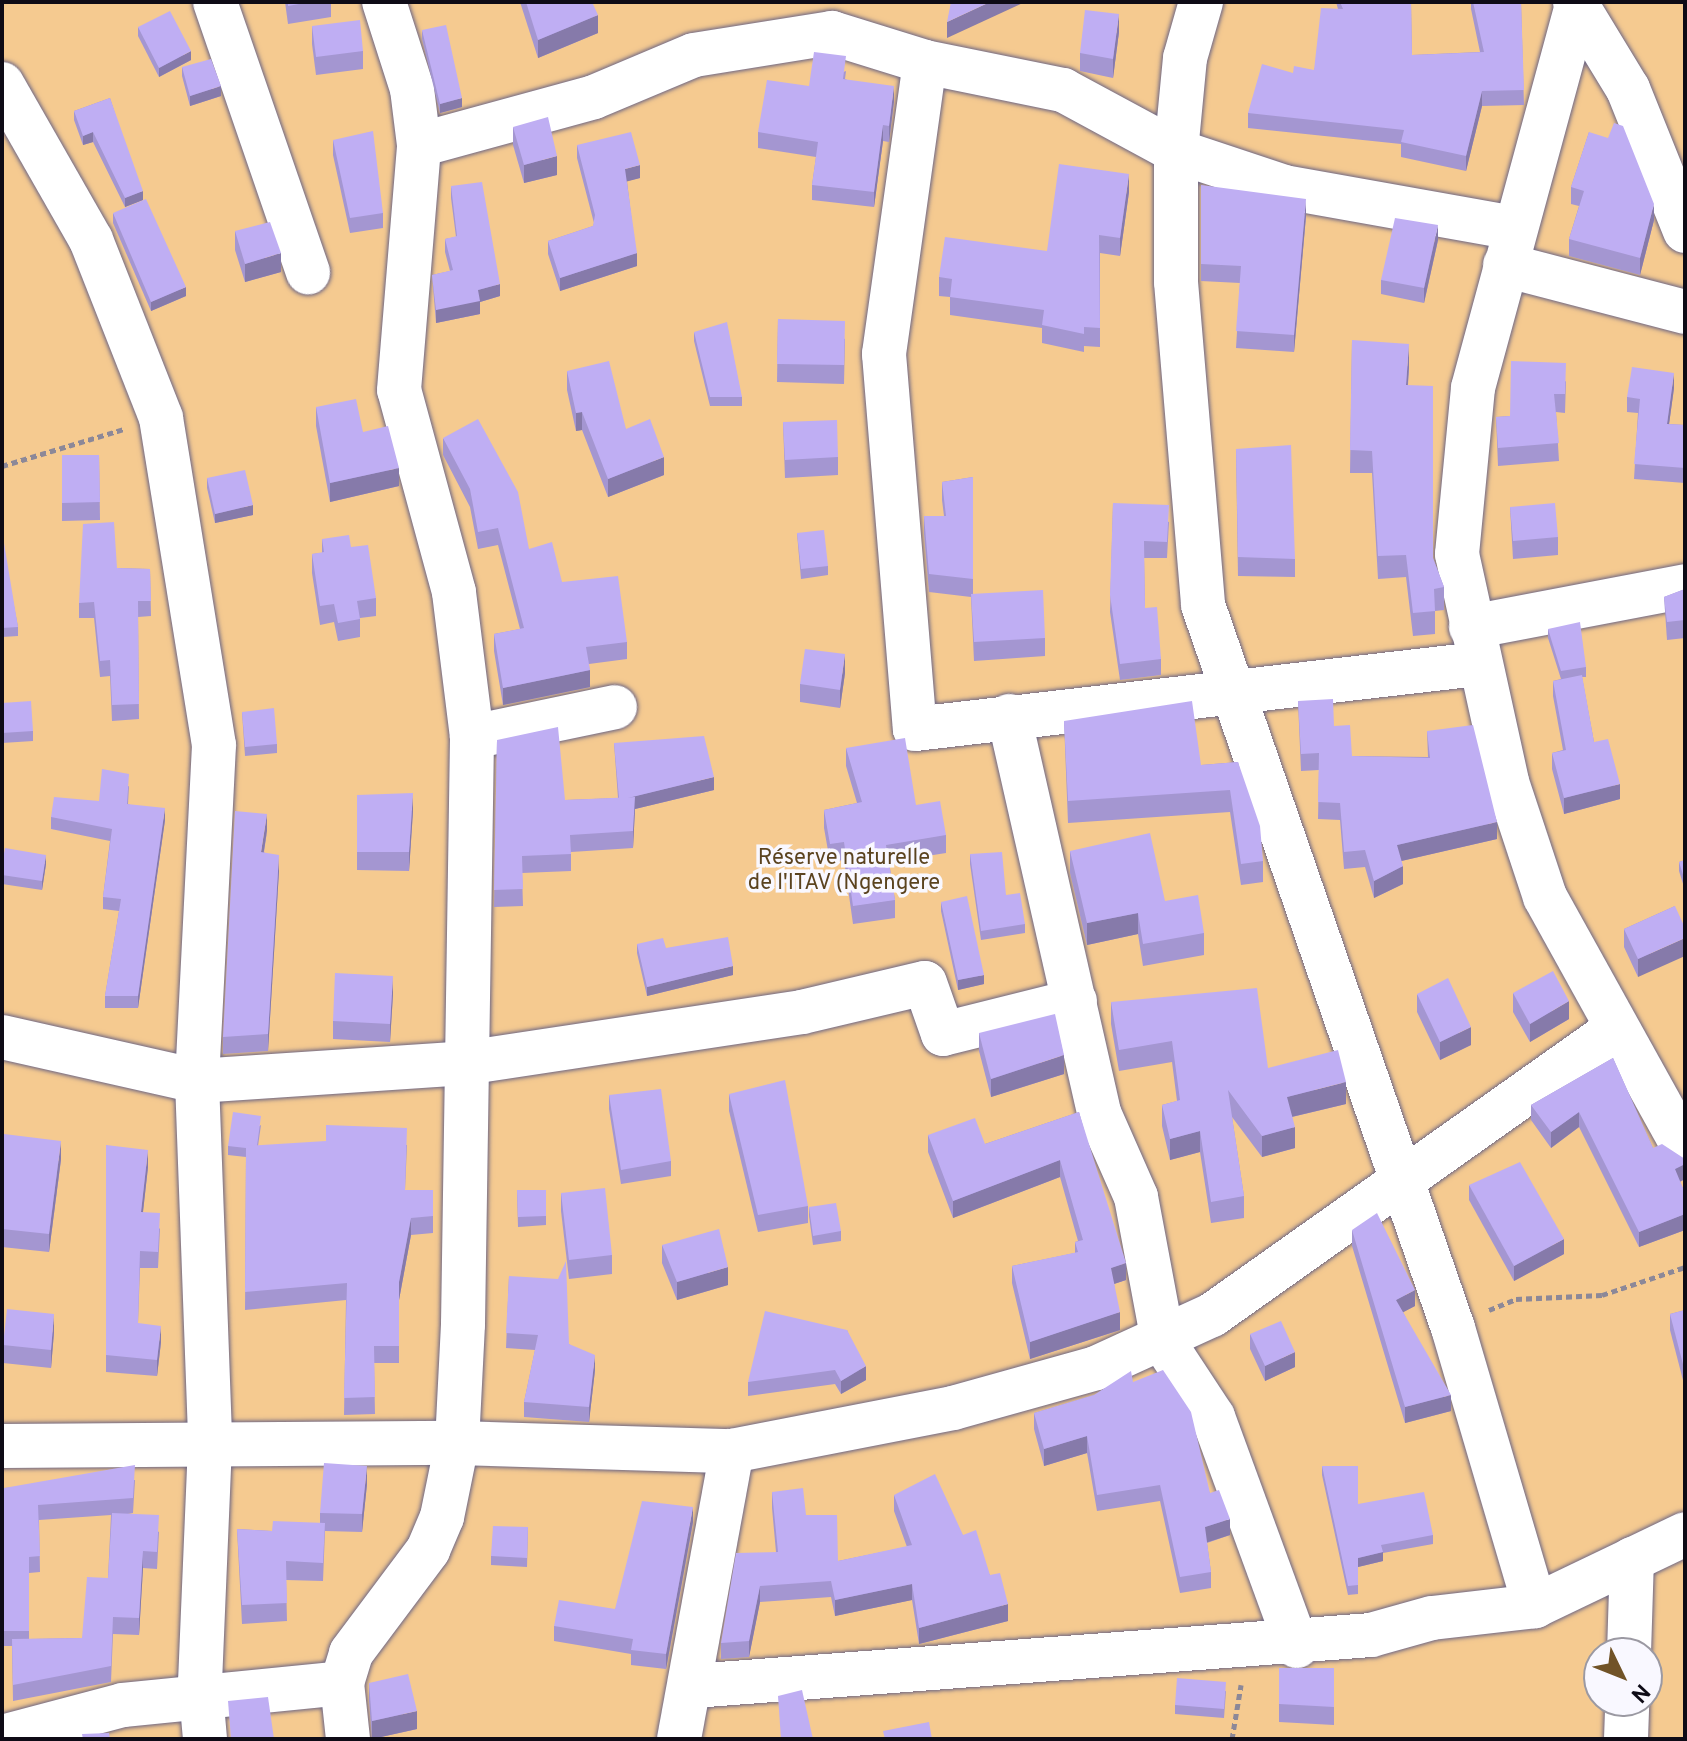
<!DOCTYPE html>
<html>
<head>
<meta charset="utf-8">
<style>
  body { margin:0 }
  #map { position:relative; width:1687px; height:1741px; overflow:hidden; background:#ede9fd; font-family:Overpass,sans-serif }
  div>[style] { position:absolute }
  [style*='--x'] { left:calc(var(--x)*1px); top:calc(var(--y)*1px); width:calc(var(--w)*1px); rotate:calc(var(--a)*1deg) }
  .green>* { inset:0; background:#f5ca90 }
  .path>* { height:5px; margin-top:-2.5px; transform-origin:0; background:repeating-linear-gradient(90deg,#8c8898 0 6px,transparent 0 10px) }
  .roads { filter:drop-shadow(0 0 2px #6d6684) drop-shadow(0 0 2px #6d6684) }
  .minor>* { height:44px; margin:-22px; padding:0 22px; transform-origin:22px; border-radius:22px; background:#fff }
  .wall>* { inset:0; background:#a496d1 }
  .shaded-wall>* { inset:0; background:#867aaa }
  .building>* { inset:0; background:#bfaef3 }
  span { translate:-50% -50%; white-space:nowrap; text-align:center; line-height:1.15; -webkit-text-stroke:7px #f9f8ff; paint-order:stroke }
  .park-label { font-size:22px; color:#5b431f }
  .frame { position:absolute; inset:0; border:4px solid #0e0b16; pointer-events:none }
  .north { position:absolute; left:1583px; top:1637px; width:80px; height:80px; box-sizing:border-box; background:#f9f8ff; border:2px solid #9b99a2; border-radius:50%; rotate:133deg; font-size:22px; font-weight:700; line-height:32px; text-align:center; color:#0e0b16 }
  .north::after { content:''; display:block; margin:auto; width:28px; height:36px; background:#715327; clip-path:polygon(50% 0,100% 100%,50% 72%,0 100%) }
</style>
</head>
<body>
<div id="map">
  <div class="green">
    <div style="clip-path:polygon(evenodd,2px 2px,1685px 2px,1685px 1739px,2px 1739px,2px 2px,1599px 1653px,1647px 1653px,1647px 1701px,1599px 1701px,1599px 1653px)"></div>
  </div>
  <div class="path">
    <div style="--x:2;--y:466;--w:127;--a:-16.9"></div>
    <div style="--x:1489;--y:1310;--w:29;--a:-22"></div>
    <div style="--x:1516;--y:1299;--w:86;--a:-2.7"></div>
    <div style="--x:1602;--y:1295;--w:88;--a:-18.6"></div>
    <div style="--x:1232;--y:1739;--w:55;--a:-80.5"></div>
  </div>
  <div class="roads">
    <div class="minor">
      <div style="--x:215;--y:2;--w:286;--a:71"></div>
      <div style="--x:1201;--y:2;--w:58;--a:105.9"></div>
      <div style="--x:1185;--y:58;--w:93;--a:95.5"></div>
      <div style="--x:1176;--y:151;--w:131;--a:90"></div>
      <div style="--x:1176;--y:282;--w:324;--a:85.2"></div>
      <div style="--x:1203;--y:605;--w:765;--a:70.93"></div>
      <div style="--x:1453;--y:1328;--w:290;--a:73.6"></div>
      <div style="--x:1575;--y:2;--w:102;--a:58.7"></div>
      <div style="--x:1628;--y:89;--w:153;--a:68.1"></div>
      <div style="--x:1577;--y:5;--w:397;--a:105.2"></div>
      <div style="--x:1473;--y:388;--w:167;--a:95.5"></div>
      <div style="--x:1457;--y:554;--w:233;--a:77.6"></div>
      <div style="--x:1507;--y:782;--w:121;--a:71.7"></div>
      <div style="--x:1545;--y:897;--w:289;--a:61"></div>
      <div style="--x:925;--y:62;--w:295;--a:98"></div>
      <div style="--x:884;--y:354;--w:376;--a:85.3"></div>
      <div style="--x:915;--y:729;--w:567;--a:-6.59"></div>
      <div style="--x:2;--y:84;--w:180;--a:60.3"></div>
      <div style="--x:91;--y:240;--w:191;--a:68.5"></div>
      <div style="--x:161;--y:418;--w:331;--a:80.8"></div>
      <div style="--x:214;--y:745;--w:336;--a:92.9"></div>
      <div style="--x:197;--y:1081;--w:363;--a:87.9"></div>
      <div style="--x:210;--y:1444;--w:238;--a:92.4"></div>
      <div style="--x:200;--y:1682;--w:57;--a:85"></div>
      <div style="--x:419;--y:145;--w:181;--a:-15.3"></div>
      <div style="--x:594;--y:97;--w:108;--a:-22.8"></div>
      <div style="--x:694;--y:55;--w:140;--a:-9.1"></div>
      <div style="--x:832;--y:33;--w:97;--a:17.3"></div>
      <div style="--x:925;--y:62;--w:141;--a:11.5"></div>
      <div style="--x:1063;--y:90;--w:128;--a:28.4"></div>
      <div style="--x:1176;--y:151;--w:114;--a:18.4"></div>
      <div style="--x:1284;--y:187;--w:234;--a:10.1"></div>
      <div style="--x:1505;--y:265;--w:186;--a:14.6"></div>
      <div style="--x:1471;--y:627;--w:218;--a:-10.8"></div>
      <div style="--x:1009;--y:716;--w:407;--a:77.2"></div>
      <div style="--x:1099;--y:1113;--w:92;--a:66.2"></div>
      <div style="--x:1136;--y:1197;--w:147;--a:79.4"></div>
      <div style="--x:1163;--y:1341;--w:91;--a:56.7"></div>
      <div style="--x:1213;--y:1417;--w:244;--a:69.9"></div>
      <div style="--x:472;--y:737;--w:146;--a:-11.8"></div>
      <div style="--x:2;--y:1037;--w:200;--a:12.7"></div>
      <div style="--x:197;--y:1081;--w:269;--a:-3.8"></div>
      <div style="--x:465;--y:1063;--w:341;--a:-8.6"></div>
      <div style="--x:802;--y:1012;--w:126;--a:-13.3"></div>
      <div style="--x:925;--y:983;--w:54;--a:70.6"></div>
      <div style="--x:943;--y:1034;--w:136;--a:-14"></div>
      <div style="--x:2;--y:1446;--w:455;--a:-0.4"></div>
      <div style="--x:457;--y:1443;--w:275;--a:1.7"></div>
      <div style="--x:732;--y:1451;--w:225;--a:-11"></div>
      <div style="--x:953;--y:1408;--w:148;--a:-15.6"></div>
      <div style="--x:1096;--y:1368;--w:128;--a:-24.6"></div>
      <div style="--x:1212;--y:1315;--w:494;--a:-35.3"></div>
      <div style="--x:1629;--y:1653;--w:94;--a:-88.2"></div>
      <div style="--x:693;--y:1686;--w:680;--a:-4.3"></div>
      <div style="--x:1371;--y:1635;--w:63;--a:-15.6"></div>
      <div style="--x:1432;--y:1618;--w:104;--a:-6.6"></div>
      <div style="--x:1535;--y:1606;--w:166;--a:-25.6"></div>
      <div style="--x:2;--y:1737;--w:125;--a:-14.8"></div>
      <div style="--x:123;--y:1705;--w:220;--a:-5.7"></div>
      <div style="--x:348;--y:1739;--w:56;--a:-96.1"></div>
      <div style="--x:342;--y:1683;--w:31;--a:-73"></div>
      <div style="--x:351;--y:1653;--w:129;--a:-53.2"></div>
      <div style="--x:428;--y:1550;--w:36;--a:-67"></div>
      <div style="--x:442;--y:1517;--w:76;--a:-78.5"></div>
      <div style="--x:457;--y:1443;--w:119;--a:-87.1"></div>
      <div style="--x:463;--y:1324;--w:587;--a:-89.12"></div>
      <div style="--x:472;--y:737;--w:146;--a:-97.1"></div>
      <div style="--x:454;--y:592;--w:209;--a:-105.2"></div>
      <div style="--x:399;--y:390;--w:246;--a:-85.3"></div>
      <div style="--x:419;--y:145;--w:56;--a:-97.1"></div>
      <div style="--x:412;--y:89;--w:91;--a:-107.8"></div>
      <div style="--x:679;--y:1739;--w:293;--a:-79.6"></div>
      <div style="--x:1626;--y:1739;--w:38;--a:-88"></div>
    </div>
  </div>
  <div class="wall">
    <div style="clip-path:polygon(285px 2px,331px 2px,331px 17px,288px 24px)"></div>
    <div style="clip-path:polygon(520px 2px,592px 2px,598px 33px,538px 58px)"></div>
    <div style="clip-path:polygon(1336px 2px,1411px 2px,1412px 55px,1480px 52px,1471px 9px,1471px 2px,1521px 2px,1524px 105px,1482px 106px,1466px 171px,1401px 157px,1401px 144px,1248px 128px,1248px 113px,1293px 73px,1314px 70px,1338px 9px)"></div>
    <div style="clip-path:polygon(312px 26px,363px 51px,363px 69px,316px 75px,312px 44px)"></div>
    <div style="clip-path:polygon(138px 27px,191px 60px,159px 77px,138px 36px)"></div>
    <div style="clip-path:polygon(422px 30px,462px 107px,440px 113px,422px 39px)"></div>
    <div style="clip-path:polygon(1119px 32px,1113px 78px,1080px 71px,1080px 53px)"></div>
    <div style="clip-path:polygon(182px 67px,221px 96px,190px 106px,182px 76px)"></div>
    <div style="clip-path:polygon(846px 71px,845px 79px,894px 101px,889px 142px,883px 141px,874px 207px,812px 200px,812px 185px,816px 157px,758px 148px,758px 132px,809px 86px)"></div>
    <div style="clip-path:polygon(110px 98px,143px 200px,125px 207px,93px 142px,83px 145px,74px 120px,74px 111px)"></div>
    <div style="clip-path:polygon(513px 127px,557px 175px,524px 183px,513px 145px)"></div>
    <div style="clip-path:polygon(1589px 132px,1654px 220px,1640px 275px,1569px 256px,1569px 239px,1579px 206px,1571px 204px,1571px 187px)"></div>
    <div style="clip-path:polygon(333px 140px,383px 213px,383px 228px,350px 233px,333px 155px)"></div>
    <div style="clip-path:polygon(577px 145px,640px 178px,627px 181px,637px 266px,560px 291px,548px 254px,548px 241px,593px 226px,594px 223px,577px 158px)"></div>
    <div style="clip-path:polygon(1201px 185px,1306px 216px,1294px 352px,1236px 348px,1240px 283px,1201px 281px)"></div>
    <div style="clip-path:polygon(451px 186px,500px 296px,480px 302px,480px 314px,436px 323px,432px 275px,450px 271px,445px 252px,445px 239px,456px 237px,451px 198px)"></div>
    <div style="clip-path:polygon(1129px 192px,1120px 256px,1100px 253px,1100px 347px,1084px 346px,1084px 352px,1042px 343px,1042px 328px,950px 315px,950px 297px,939px 296px,939px 277px,1047px 251px)"></div>
    <div style="clip-path:polygon(113px 213px,186px 296px,151px 311px,113px 223px)"></div>
    <div style="clip-path:polygon(235px 231px,281px 272px,245px 282px,235px 250px)"></div>
    <div style="clip-path:polygon(1438px 240px,1424px 303px,1381px 294px,1381px 280px)"></div>
    <div style="clip-path:polygon(778px 319px,845px 339px,844px 384px,777px 382px)"></div>
    <div style="clip-path:polygon(694px 332px,742px 397px,742px 406px,710px 406px,694px 341px)"></div>
    <div style="clip-path:polygon(1352px 340px,1409px 367px,1408px 385px,1433px 558px,1444px 587px,1444px 610px,1435px 611px,1435px 634px,1413px 636px,1406px 577px,1378px 579px,1372px 473px,1350px 473px)"></div>
    <div style="clip-path:polygon(567px 371px,626px 429px,664px 475px,608px 497px,582px 430px,576px 431px,567px 390px)"></div>
    <div style="clip-path:polygon(1566px 381px,1565px 413px,1556px 412px,1559px 461px,1498px 466px,1496px 417px,1510px 416px)"></div>
    <div style="clip-path:polygon(1674px 388px,1669px 424px,1685px 425px,1685px 483px,1634px 479px,1638px 413px,1627px 412px,1627px 397px)"></div>
    <div style="clip-path:polygon(316px 407px,363px 432px,399px 486px,330px 502px,316px 426px)"></div>
    <div style="clip-path:polygon(783px 422px,838px 457px,838px 475px,785px 478px)"></div>
    <div style="clip-path:polygon(443px 438px,529px 549px,562px 582px,627px 642px,627px 659px,589px 664px,590px 687px,503px 705px,494px 651px,494px 634px,520px 629px,498px 545px,478px 549px,470px 507px,443px 455px)"></div>
    <div style="clip-path:polygon(1236px 449px,1295px 559px,1295px 577px,1238px 576px)"></div>
    <div style="clip-path:polygon(62px 455px,99px 455px,100px 520px,62px 521px)"></div>
    <div style="clip-path:polygon(973px 477px,973px 594px,1045px 638px,1045px 656px,974px 661px,971px 597px,929px 592px,924px 534px,924px 516px,944px 516px,942px 500px,942px 482px)"></div>
    <div style="clip-path:polygon(207px 478px,253px 515px,215px 523px,207px 488px)"></div>
    <div style="clip-path:polygon(1113px 503px,1169px 522px,1167px 558px,1144px 558px,1145px 608px,1161px 659px,1161px 675px,1120px 680px,1110px 612px)"></div>
    <div style="clip-path:polygon(1510px 507px,1558px 537px,1558px 555px,1513px 559px)"></div>
    <div style="clip-path:polygon(797px 533px,828px 566px,828px 575px,801px 579px)"></div>
    <div style="clip-path:polygon(322px 539px,351px 547px,376px 598px,376px 616px,360px 618px,360px 637px,338px 641px,334px 622px,320px 625px,312px 573px,312px 554px,322px 553px)"></div>
    <div style="clip-path:polygon(2px 543px,18px 627px,18px 636px,2px 637px)"></div>
    <div style="clip-path:polygon(117px 568px,150px 569px,151px 616px,138px 617px,139px 719px,112px 721px,110px 676px,100px 677px,94px 618px,79px 618px,79px 603px)"></div>
    <div style="clip-path:polygon(1685px 589px,1685px 638px,1667px 640px,1664px 597px)"></div>
    <div style="clip-path:polygon(1548px 629px,1586px 667px,1586px 677px,1582px 677px,1594px 742px,1620px 799px,1564px 814px,1552px 769px,1552px 753px,1563px 750px,1553px 696px,1553px 681px,1561px 679px,1548px 638px)"></div>
    <div style="clip-path:polygon(845px 673px,840px 708px,800px 702px,800px 684px)"></div>
    <div style="clip-path:polygon(1298px 701px,1334px 726px,1352px 756px,1428px 757px,1427px 731px,1497px 839px,1401px 861px,1403px 884px,1374px 898px,1365px 867px,1344px 869px,1340px 820px,1318px 819px,1319px 770px,1301px 771px)"></div>
    <div style="clip-path:polygon(2px 703px,33px 731px,33px 741px,2px 743px)"></div>
    <div style="clip-path:polygon(242px 712px,277px 744px,277px 753px,245px 756px)"></div>
    <div style="clip-path:polygon(1064px 721px,1201px 765px,1238px 762px,1263px 861px,1263px 882px,1241px 885px,1230px 812px,1068px 823px)"></div>
    <div style="clip-path:polygon(497px 740px,565px 800px,618px 798px,614px 743px,714px 790px,635px 809px,633px 848px,571px 852px,571px 871px,522px 873px,523px 906px,494px 907px)"></div>
    <div style="clip-path:polygon(846px 748px,916px 805px,946px 835px,946px 853px,889px 862px,895px 900px,895px 918px,853px 924px,844px 860px,830px 862px,824px 828px,824px 810px,857px 803px,846px 766px)"></div>
    <div style="clip-path:polygon(129px 786px,128px 804px,165px 820px,138px 1008px,105px 1008px,105px 996px,119px 911px,103px 909px,103px 897px,110px 841px,51px 829px,51px 817px,99px 801px)"></div>
    <div style="clip-path:polygon(357px 795px,413px 811px,409px 871px,357px 870px)"></div>
    <div style="clip-path:polygon(267px 831px,264px 852px,279px 871px,268px 1051px,223px 1054px,223px 1037px)"></div>
    <div style="clip-path:polygon(1070px 851px,1165px 901px,1204px 933px,1204px 955px,1143px 966px,1138px 934px,1087px 945px,1070px 873px)"></div>
    <div style="clip-path:polygon(970px 854px,1006px 895px,1025px 924px,1025px 933px,981px 940px,970px 864px)"></div>
    <div style="clip-path:polygon(1685px 860px,1685px 890px,1679px 871px,1679px 862px)"></div>
    <div style="clip-path:polygon(2px 864px,46px 864px,42px 890px,2px 884px)"></div>
    <div style="clip-path:polygon(941px 902px,984px 984px,958px 990px,941px 911px)"></div>
    <div style="clip-path:polygon(1675px 906px,1638px 977px,1624px 947px,1624px 929px)"></div>
    <div style="clip-path:polygon(637px 944px,666px 948px,733px 975px,647px 996px,637px 953px)"></div>
    <div style="clip-path:polygon(1513px 993px,1569px 1019px,1530px 1042px,1513px 1012px)"></div>
    <div style="clip-path:polygon(393px 994px,390px 1042px,333px 1039px,333px 1021px)"></div>
    <div style="clip-path:polygon(1417px 994px,1471px 1045px,1440px 1060px,1417px 1012px)"></div>
    <div style="clip-path:polygon(1111px 1002px,1268px 1068px,1346px 1104px,1292px 1117px,1295px 1148px,1262px 1157px,1232px 1117px,1244px 1196px,1244px 1218px,1211px 1223px,1200px 1152px,1170px 1160px,1162px 1126px,1162px 1105px,1177px 1101px,1172px 1062px,1119px 1071px,1111px 1024px)"></div>
    <div style="clip-path:polygon(979px 1033px,1064px 1074px,991px 1097px,979px 1051px)"></div>
    <div style="clip-path:polygon(1613px 1058px,1653px 1148px,1685px 1159px,1685px 1179px,1680px 1182px,1685px 1193px,1685px 1230px,1639px 1247px,1579px 1127px,1551px 1148px,1531px 1120px,1531px 1105px)"></div>
    <div style="clip-path:polygon(729px 1094px,808px 1206px,808px 1223px,758px 1232px,729px 1111px)"></div>
    <div style="clip-path:polygon(609px 1095px,671px 1161px,671px 1176px,621px 1184px,609px 1109px)"></div>
    <div style="clip-path:polygon(1079px 1112px,1126px 1280px,1114px 1284px,1120px 1330px,1030px 1359px,1012px 1283px,1012px 1266px,1075px 1253px,1075px 1242px,1078px 1241px,1060px 1177px,953px 1218px,928px 1152px,928px 1135px,985px 1144px)"></div>
    <div style="clip-path:polygon(261px 1125px,258px 1146px,407px 1145px,405px 1190px,433px 1190px,433px 1233px,411px 1235px,399px 1300px,399px 1363px,374px 1363px,375px 1414px,344px 1415px,346px 1300px,245px 1310px,246px 1157px,228px 1155px,228px 1146px)"></div>
    <div style="clip-path:polygon(106px 1145px,148px 1167px,143px 1212px,160px 1229px,158px 1268px,140px 1268px,138px 1323px,161px 1342px,157px 1376px,106px 1372px)"></div>
    <div style="clip-path:polygon(61px 1159px,49px 1252px,2px 1247px,2px 1204px)"></div>
    <div style="clip-path:polygon(1469px 1185px,1564px 1254px,1514px 1281px,1469px 1200px)"></div>
    <div style="clip-path:polygon(517px 1190px,546px 1190px,546px 1225px,518px 1227px)"></div>
    <div style="clip-path:polygon(561px 1193px,612px 1255px,612px 1274px,569px 1279px,561px 1211px)"></div>
    <div style="clip-path:polygon(809px 1207px,841px 1231px,841px 1241px,813px 1245px,809px 1216px)"></div>
    <div style="clip-path:polygon(1352px 1230px,1415px 1306px,1403px 1312px,1451px 1411px,1405px 1423px,1352px 1246px)"></div>
    <div style="clip-path:polygon(662px 1245px,728px 1285px,677px 1300px,662px 1263px)"></div>
    <div style="clip-path:polygon(509px 1276px,569px 1344px,595px 1370px,589px 1422px,524px 1417px,524px 1402px,535px 1350px,506px 1348px)"></div>
    <div style="clip-path:polygon(1685px 1310px,1685px 1388px,1670px 1330px,1670px 1314px)"></div>
    <div style="clip-path:polygon(847px 1330px,866px 1380px,841px 1394px,835px 1384px,748px 1396px,748px 1382px)"></div>
    <div style="clip-path:polygon(54px 1332px,51px 1368px,3px 1363px,3px 1345px)"></div>
    <div style="clip-path:polygon(1250px 1334px,1295px 1367px,1265px 1381px,1250px 1349px)"></div>
    <div style="clip-path:polygon(1133px 1382px,1210px 1493px,1230px 1535px,1207px 1543px,1211px 1572px,1211px 1588px,1180px 1593px,1160px 1501px,1097px 1511px,1087px 1453px,1044px 1466px,1034px 1429px,1034px 1413px,1094px 1395px)"></div>
    <div style="clip-path:polygon(1322px 1466px,1358px 1504px,1433px 1535px,1433px 1544px,1383px 1553px,1383px 1561px,1358px 1567px,1358px 1594px,1348px 1595px,1322px 1475px)"></div>
    <div style="clip-path:polygon(evenodd,135px 1480px,133px 1513px,128px 1514px,159px 1532px,157px 1569px,143px 1568px,139px 1635px,113px 1634px,111px 1682px,13px 1701px,12px 1646px,2px 1646px,2px 1535px,4px 1488px,135px 1480px,111px 1515px,108px 1578px,82px 1638px,29px 1639px,29px 1573px,40px 1572px,39px 1520px,111px 1515px)"></div>
    <div style="clip-path:polygon(367px 1484px,362px 1532px,325px 1531px,323px 1581px,286px 1580px,287px 1621px,242px 1624px,237px 1529px,272px 1531px,320px 1523px,320px 1513px)"></div>
    <div style="clip-path:polygon(772px 1492px,806px 1515px,838px 1561px,907px 1547px,894px 1511px,894px 1495px,963px 1535px,990px 1575px,1008px 1621px,919px 1644px,912px 1600px,835px 1616px,831px 1597px,760px 1602px,749px 1657px,721px 1659px,721px 1643px,776px 1552px,772px 1508px)"></div>
    <div style="clip-path:polygon(693px 1522px,666px 1669px,631px 1665px,631px 1654px,554px 1641px,554px 1626px,615px 1609px)"></div>
    <div style="clip-path:polygon(528px 1527px,527px 1567px,491px 1565px,491px 1556px)"></div>
    <div style="clip-path:polygon(1279px 1668px,1334px 1668px,1334px 1725px,1279px 1722px)"></div>
    <div style="clip-path:polygon(369px 1683px,417px 1729px,372px 1739px,369px 1701px)"></div>
    <div style="clip-path:polygon(1226px 1691px,1224px 1718px,1175px 1714px,1175px 1705px)"></div>
  </div>
  <div class="shaded-wall">
    <div style="clip-path:polygon(990px 2px,1025px 2px,947px 38px,947px 22px)"></div>
    <div style="clip-path:polygon(1119px 14px,1119px 32px,1113px 78px,1113px 59px)"></div>
    <div style="clip-path:polygon(598px 15px,598px 33px,538px 58px,538px 40px)"></div>
    <div style="clip-path:polygon(191px 51px,191px 60px,159px 77px,159px 68px)"></div>
    <div style="clip-path:polygon(221px 86px,221px 96px,190px 106px,190px 96px)"></div>
    <div style="clip-path:polygon(894px 86px,894px 101px,889px 142px,889px 126px)"></div>
    <div style="clip-path:polygon(1482px 91px,1482px 106px,1466px 171px,1466px 156px)"></div>
    <div style="clip-path:polygon(462px 98px,462px 107px,440px 113px,440px 104px)"></div>
    <div style="clip-path:polygon(883px 125px,883px 141px,874px 207px,874px 192px)"></div>
    <div style="clip-path:polygon(93px 132px,93px 142px,83px 145px,83px 136px)"></div>
    <div style="clip-path:polygon(557px 156px,557px 175px,524px 183px,524px 165px)"></div>
    <div style="clip-path:polygon(640px 165px,640px 178px,625px 182px,625px 169px)"></div>
    <div style="clip-path:polygon(1129px 174px,1129px 192px,1120px 256px,1120px 238px)"></div>
    <div style="clip-path:polygon(143px 191px,143px 200px,125px 207px,125px 198px)"></div>
    <div style="clip-path:polygon(1306px 199px,1306px 216px,1294px 352px,1294px 335px)"></div>
    <div style="clip-path:polygon(1654px 204px,1654px 220px,1640px 275px,1640px 258px)"></div>
    <div style="clip-path:polygon(1438px 225px,1438px 240px,1424px 303px,1424px 288px)"></div>
    <div style="clip-path:polygon(281px 253px,281px 272px,245px 282px,245px 264px)"></div>
    <div style="clip-path:polygon(637px 253px,637px 266px,560px 291px,560px 278px)"></div>
    <div style="clip-path:polygon(500px 284px,500px 296px,480px 302px,480px 314px,436px 323px,436px 310px,478px 290px)"></div>
    <div style="clip-path:polygon(186px 287px,186px 296px,151px 311px,151px 302px)"></div>
    <div style="clip-path:polygon(1409px 344px,1409px 367px,1406px 408px,1406px 385px)"></div>
    <div style="clip-path:polygon(1674px 373px,1674px 388px,1667px 439px,1667px 424px)"></div>
    <div style="clip-path:polygon(582px 412px,582px 430px,576px 431px,576px 413px)"></div>
    <div style="clip-path:polygon(664px 457px,664px 475px,608px 497px,608px 479px)"></div>
    <div style="clip-path:polygon(399px 468px,399px 486px,330px 502px,330px 483px)"></div>
    <div style="clip-path:polygon(253px 505px,253px 515px,215px 523px,215px 514px)"></div>
    <div style="clip-path:polygon(845px 654px,845px 673px,840px 708px,840px 690px)"></div>
    <div style="clip-path:polygon(590px 670px,590px 687px,503px 705px,503px 688px)"></div>
    <div style="clip-path:polygon(714px 777px,714px 790px,635px 809px,633px 848px,633px 831px,619px 800px)"></div>
    <div style="clip-path:polygon(1620px 784px,1620px 799px,1564px 814px,1564px 798px)"></div>
    <div style="clip-path:polygon(413px 793px,413px 811px,409px 871px,409px 852px)"></div>
    <div style="clip-path:polygon(165px 808px,165px 820px,138px 1008px,138px 996px)"></div>
    <div style="clip-path:polygon(267px 814px,267px 831px,261px 869px,261px 852px)"></div>
    <div style="clip-path:polygon(1497px 822px,1497px 839px,1397px 862px,1397px 845px)"></div>
    <div style="clip-path:polygon(46px 855px,46px 864px,42px 890px,42px 881px)"></div>
    <div style="clip-path:polygon(279px 855px,279px 871px,268px 1051px,268px 1034px)"></div>
    <div style="clip-path:polygon(1403px 866px,1403px 884px,1374px 898px,1374px 881px)"></div>
    <div style="clip-path:polygon(1138px 913px,1138px 934px,1087px 945px,1087px 923px)"></div>
    <div style="clip-path:polygon(1685px 938px,1685px 956px,1638px 977px,1638px 959px)"></div>
    <div style="clip-path:polygon(733px 966px,733px 975px,647px 996px,647px 987px)"></div>
    <div style="clip-path:polygon(984px 975px,984px 984px,958px 990px,958px 980px)"></div>
    <div style="clip-path:polygon(393px 976px,393px 994px,390px 1042px,390px 1024px)"></div>
    <div style="clip-path:polygon(1569px 1001px,1569px 1019px,1530px 1042px,1530px 1024px)"></div>
    <div style="clip-path:polygon(1471px 1027px,1471px 1045px,1440px 1060px,1440px 1042px)"></div>
    <div style="clip-path:polygon(1064px 1055px,1064px 1074px,991px 1097px,991px 1079px)"></div>
    <div style="clip-path:polygon(1346px 1082px,1346px 1104px,1287px 1118px,1287px 1097px)"></div>
    <div style="clip-path:polygon(1579px 1112px,1579px 1127px,1551px 1148px,1551px 1132px)"></div>
    <div style="clip-path:polygon(1295px 1127px,1295px 1148px,1262px 1157px,1262px 1136px)"></div>
    <div style="clip-path:polygon(1200px 1131px,1200px 1152px,1170px 1160px,1170px 1139px)"></div>
    <div style="clip-path:polygon(61px 1141px,61px 1159px,49px 1252px,49px 1234px)"></div>
    <div style="clip-path:polygon(148px 1150px,148px 1167px,141px 1229px,141px 1212px)"></div>
    <div style="clip-path:polygon(1060px 1160px,1060px 1177px,953px 1218px,953px 1201px)"></div>
    <div style="clip-path:polygon(1685px 1164px,1685px 1179px,1675px 1184px,1675px 1169px)"></div>
    <div style="clip-path:polygon(1685px 1214px,1685px 1230px,1639px 1247px,1639px 1232px)"></div>
    <div style="clip-path:polygon(411px 1218px,411px 1235px,399px 1300px,399px 1363px,399px 1282px)"></div>
    <div style="clip-path:polygon(1564px 1239px,1564px 1254px,1514px 1281px,1514px 1266px)"></div>
    <div style="clip-path:polygon(1126px 1263px,1126px 1280px,1111px 1285px,1111px 1268px)"></div>
    <div style="clip-path:polygon(728px 1267px,728px 1285px,677px 1300px,677px 1282px)"></div>
    <div style="clip-path:polygon(1415px 1290px,1415px 1306px,1396px 1316px,1396px 1300px)"></div>
    <div style="clip-path:polygon(1120px 1312px,1120px 1330px,1030px 1359px,1030px 1342px)"></div>
    <div style="clip-path:polygon(54px 1314px,54px 1332px,51px 1368px,51px 1350px)"></div>
    <div style="clip-path:polygon(161px 1326px,161px 1342px,157px 1376px,157px 1360px)"></div>
    <div style="clip-path:polygon(1295px 1352px,1295px 1367px,1265px 1381px,1265px 1366px)"></div>
    <div style="clip-path:polygon(595px 1355px,595px 1370px,589px 1422px,589px 1407px)"></div>
    <div style="clip-path:polygon(866px 1366px,866px 1380px,841px 1394px,841px 1381px)"></div>
    <div style="clip-path:polygon(1451px 1395px,1451px 1411px,1405px 1423px,1405px 1407px)"></div>
    <div style="clip-path:polygon(1087px 1436px,1087px 1453px,1044px 1466px,1044px 1449px)"></div>
    <div style="clip-path:polygon(367px 1466px,367px 1484px,362px 1532px,362px 1514px)"></div>
    <div style="clip-path:polygon(693px 1507px,693px 1522px,666px 1669px,666px 1654px)"></div>
    <div style="clip-path:polygon(1230px 1519px,1230px 1535px,1205px 1543px,1205px 1527px)"></div>
    <div style="clip-path:polygon(143px 1551px,143px 1568px,139px 1635px,139px 1618px)"></div>
    <div style="clip-path:polygon(1383px 1552px,1383px 1561px,1358px 1567px,1358px 1558px)"></div>
    <div style="clip-path:polygon(912px 1584px,912px 1600px,835px 1616px,835px 1600px)"></div>
    <div style="clip-path:polygon(760px 1586px,760px 1602px,749px 1657px,749px 1641px)"></div>
    <div style="clip-path:polygon(1008px 1604px,1008px 1621px,919px 1644px,919px 1628px)"></div>
    <div style="clip-path:polygon(417px 1711px,417px 1729px,372px 1739px,372px 1721px)"></div>
  </div>
  <div class="building">
    <div style="clip-path:polygon(288px 2px,310px 2px,288px 6px)"></div>
    <div style="clip-path:polygon(526px 2px,592px 2px,598px 15px,538px 40px)"></div>
    <div style="clip-path:polygon(951px 2px,990px 2px,947px 22px)"></div>
    <div style="clip-path:polygon(1340px 2px,1411px 2px,1412px 55px,1484px 52px,1473px 2px,1521px 2px,1524px 90px,1482px 91px,1466px 156px,1401px 142px,1404px 130px,1248px 113px,1262px 64px,1293px 73px,1294px 66px,1314px 70px,1321px 8px,1343px 9px)"></div>
    <div style="clip-path:polygon(1085px 10px,1119px 14px,1113px 59px,1080px 53px)"></div>
    <div style="clip-path:polygon(170px 11px,191px 51px,159px 68px,138px 27px)"></div>
    <div style="clip-path:polygon(360px 20px,363px 51px,316px 57px,312px 26px)"></div>
    <div style="clip-path:polygon(446px 25px,462px 98px,440px 104px,422px 30px)"></div>
    <div style="clip-path:polygon(814px 52px,846px 56px,843px 79px,894px 86px,889px 126px,883px 125px,874px 192px,812px 185px,818px 142px,758px 132px,767px 80px,809px 86px)"></div>
    <div style="clip-path:polygon(211px 59px,221px 86px,190px 96px,182px 67px)"></div>
    <div style="clip-path:polygon(110px 98px,143px 191px,125px 198px,93px 132px,83px 136px,74px 111px)"></div>
    <div style="clip-path:polygon(548px 117px,557px 156px,524px 165px,513px 127px)"></div>
    <div style="clip-path:polygon(1614px 123px,1623px 126px,1654px 204px,1640px 258px,1569px 239px,1584px 191px,1571px 187px,1589px 132px,1608px 138px)"></div>
    <div style="clip-path:polygon(373px 131px,383px 213px,350px 218px,333px 140px)"></div>
    <div style="clip-path:polygon(631px 132px,640px 165px,625px 169px,637px 253px,560px 278px,548px 241px,593px 226px,595px 215px,577px 145px)"></div>
    <div style="clip-path:polygon(1059px 164px,1129px 174px,1120px 238px,1099px 235px,1100px 328px,1084px 327px,1084px 334px,1042px 325px,1044px 310px,950px 297px,952px 279px,939px 277px,945px 237px,1047px 251px)"></div>
    <div style="clip-path:polygon(482px 182px,500px 284px,478px 290px,480px 301px,436px 310px,432px 275px,453px 270px,445px 239px,457px 236px,451px 186px)"></div>
    <div style="clip-path:polygon(1201px 185px,1306px 199px,1294px 335px,1236px 331px,1241px 266px,1201px 264px)"></div>
    <div style="clip-path:polygon(146px 199px,186px 287px,151px 302px,113px 213px)"></div>
    <div style="clip-path:polygon(1395px 218px,1438px 225px,1424px 288px,1381px 280px)"></div>
    <div style="clip-path:polygon(270px 222px,281px 253px,245px 264px,235px 231px)"></div>
    <div style="clip-path:polygon(778px 319px,845px 321px,844px 365px,777px 364px)"></div>
    <div style="clip-path:polygon(727px 322px,742px 397px,710px 397px,694px 332px)"></div>
    <div style="clip-path:polygon(1352px 340px,1409px 344px,1406px 385px,1433px 386px,1433px 558px,1444px 587px,1434px 589px,1435px 611px,1413px 613px,1406px 555px,1378px 556px,1372px 451px,1350px 450px)"></div>
    <div style="clip-path:polygon(609px 361px,626px 429px,650px 419px,664px 457px,608px 479px,582px 412px,576px 413px,567px 371px)"></div>
    <div style="clip-path:polygon(1511px 361px,1566px 363px,1565px 394px,1554px 394px,1559px 443px,1498px 448px,1496px 417px,1510px 416px)"></div>
    <div style="clip-path:polygon(1632px 367px,1674px 373px,1667px 424px,1685px 425px,1685px 468px,1634px 464px,1640px 399px,1627px 397px)"></div>
    <div style="clip-path:polygon(356px 399px,363px 432px,388px 426px,399px 468px,330px 483px,316px 407px)"></div>
    <div style="clip-path:polygon(478px 419px,518px 492px,529px 549px,552px 542px,562px 582px,618px 576px,627px 642px,586px 647px,590px 670px,503px 688px,494px 634px,524px 628px,498px 528px,478px 532px,470px 489px,443px 438px)"></div>
    <div style="clip-path:polygon(837px 420px,838px 457px,785px 460px,783px 422px)"></div>
    <div style="clip-path:polygon(1291px 445px,1295px 559px,1238px 557px,1236px 449px)"></div>
    <div style="clip-path:polygon(62px 455px,99px 455px,100px 502px,62px 503px)"></div>
    <div style="clip-path:polygon(245px 470px,253px 505px,215px 514px,207px 478px)"></div>
    <div style="clip-path:polygon(973px 477px,973px 579px,929px 574px,924px 516px,946px 516px,942px 482px)"></div>
    <div style="clip-path:polygon(1113px 503px,1169px 505px,1167px 542px,1144px 541px,1145px 608px,1157px 607px,1161px 659px,1120px 664px,1110px 595px)"></div>
    <div style="clip-path:polygon(1555px 503px,1558px 537px,1513px 541px,1510px 507px)"></div>
    <div style="clip-path:polygon(114px 522px,117px 568px,150px 569px,151px 601px,138px 601px,139px 704px,112px 705px,110px 660px,100px 661px,94px 602px,79px 603px,83px 524px)"></div>
    <div style="clip-path:polygon(824px 530px,828px 566px,801px 569px,797px 533px)"></div>
    <div style="clip-path:polygon(349px 535px,351px 547px,368px 545px,376px 598px,357px 601px,360px 619px,338px 623px,334px 604px,320px 606px,312px 554px,324px 552px,322px 539px)"></div>
    <div style="clip-path:polygon(2px 543px,4px 543px,18px 627px,2px 628px)"></div>
    <div style="clip-path:polygon(1685px 589px,1685px 620px,1667px 622px,1664px 597px)"></div>
    <div style="clip-path:polygon(1043px 590px,1045px 638px,974px 642px,971px 594px)"></div>
    <div style="clip-path:polygon(1580px 622px,1586px 667px,1561px 671px,1548px 629px)"></div>
    <div style="clip-path:polygon(805px 649px,845px 654px,840px 690px,800px 684px)"></div>
    <div style="clip-path:polygon(1582px 675px,1594px 742px,1608px 739px,1620px 784px,1564px 798px,1552px 753px,1566px 750px,1553px 681px)"></div>
    <div style="clip-path:polygon(1333px 699px,1334px 726px,1350px 725px,1352px 756px,1430px 758px,1427px 731px,1473px 725px,1497px 822px,1397px 845px,1403px 866px,1374px 881px,1365px 850px,1344px 852px,1340px 803px,1318px 802px,1319px 753px,1301px 754px,1298px 701px)"></div>
    <div style="clip-path:polygon(31px 701px,33px 731px,2px 733px,2px 703px)"></div>
    <div style="clip-path:polygon(1192px 701px,1201px 765px,1238px 762px,1260px 826px,1263px 861px,1241px 864px,1230px 790px,1068px 801px,1064px 721px)"></div>
    <div style="clip-path:polygon(274px 708px,277px 744px,245px 747px,242px 712px)"></div>
    <div style="clip-path:polygon(558px 727px,565px 800px,635px 797px,633px 831px,570px 835px,571px 854px,522px 856px,523px 889px,494px 890px,497px 740px)"></div>
    <div style="clip-path:polygon(704px 736px,714px 777px,628px 798px,619px 798px,614px 743px)"></div>
    <div style="clip-path:polygon(905px 738px,916px 805px,940px 801px,946px 835px,886px 845px,895px 900px,853px 906px,844px 842px,830px 844px,824px 810px,862px 802px,846px 748px)"></div>
    <div style="clip-path:polygon(102px 769px,129px 774px,127px 804px,165px 808px,138px 996px,105px 996px,121px 899px,103px 897px,112px 829px,51px 817px,54px 797px,99px 801px)"></div>
    <div style="clip-path:polygon(413px 793px,409px 852px,357px 852px,357px 795px)"></div>
    <div style="clip-path:polygon(235px 811px,267px 814px,261px 852px,279px 855px,268px 1034px,223px 1037px)"></div>
    <div style="clip-path:polygon(1150px 833px,1165px 901px,1198px 895px,1204px 933px,1143px 944px,1138px 913px,1087px 923px,1070px 851px)"></div>
    <div style="clip-path:polygon(5px 848px,46px 855px,42px 881px,2px 875px,2px 864px)"></div>
    <div style="clip-path:polygon(1002px 852px,1006px 895px,1020px 893px,1025px 924px,981px 931px,970px 854px)"></div>
    <div style="clip-path:polygon(1685px 860px,1685px 881px,1679px 862px)"></div>
    <div style="clip-path:polygon(967px 896px,984px 975px,958px 980px,941px 902px)"></div>
    <div style="clip-path:polygon(1675px 906px,1685px 928px,1685px 938px,1638px 959px,1624px 929px)"></div>
    <div style="clip-path:polygon(728px 937px,733px 966px,647px 987px,637px 944px,663px 938px,666px 948px)"></div>
    <div style="clip-path:polygon(1553px 971px,1569px 1001px,1530px 1024px,1513px 993px)"></div>
    <div style="clip-path:polygon(335px 973px,393px 976px,390px 1024px,333px 1021px)"></div>
    <div style="clip-path:polygon(1448px 978px,1471px 1027px,1440px 1042px,1417px 994px)"></div>
    <div style="clip-path:polygon(1257px 988px,1268px 1068px,1338px 1050px,1346px 1082px,1287px 1097px,1295px 1127px,1262px 1136px,1228px 1090px,1244px 1196px,1211px 1202px,1200px 1131px,1170px 1139px,1162px 1105px,1180px 1100px,1172px 1041px,1119px 1050px,1111px 1002px)"></div>
    <div style="clip-path:polygon(1055px 1014px,1064px 1055px,991px 1079px,979px 1033px)"></div>
    <div style="clip-path:polygon(1613px 1058px,1653px 1148px,1662px 1144px,1685px 1159px,1685px 1164px,1675px 1169px,1685px 1193px,1685px 1214px,1639px 1232px,1579px 1112px,1551px 1132px,1531px 1105px)"></div>
    <div style="clip-path:polygon(785px 1080px,808px 1206px,758px 1215px,729px 1094px)"></div>
    <div style="clip-path:polygon(661px 1089px,671px 1161px,621px 1170px,609px 1095px)"></div>
    <div style="clip-path:polygon(233px 1112px,261px 1116px,257px 1146px,246px 1146px,246px 1148px,228px 1146px)"></div>
    <div style="clip-path:polygon(1079px 1112px,1126px 1263px,1111px 1268px,1120px 1312px,1030px 1342px,1012px 1266px,1078px 1252px,1075px 1242px,1083px 1240px,1060px 1160px,953px 1201px,928px 1135px,975px 1118px,985px 1144px)"></div>
    <div style="clip-path:polygon(326px 1125px,407px 1128px,405px 1190px,433px 1190px,433px 1216px,411px 1218px,399px 1282px,399px 1346px,374px 1346px,375px 1397px,344px 1398px,347px 1283px,245px 1292px,246px 1146px,326px 1141px)"></div>
    <div style="clip-path:polygon(4px 1134px,61px 1141px,49px 1234px,2px 1229px)"></div>
    <div style="clip-path:polygon(106px 1145px,148px 1150px,141px 1212px,160px 1213px,158px 1252px,140px 1251px,138px 1323px,161px 1326px,157px 1360px,106px 1355px)"></div>
    <div style="clip-path:polygon(1520px 1162px,1564px 1239px,1514px 1266px,1469px 1185px)"></div>
    <div style="clip-path:polygon(605px 1188px,612px 1255px,569px 1260px,561px 1193px)"></div>
    <div style="clip-path:polygon(517px 1190px,546px 1190px,546px 1216px,518px 1217px)"></div>
    <div style="clip-path:polygon(836px 1203px,841px 1231px,813px 1236px,809px 1207px)"></div>
    <div style="clip-path:polygon(1377px 1213px,1415px 1290px,1396px 1300px,1451px 1395px,1405px 1407px,1352px 1230px)"></div>
    <div style="clip-path:polygon(719px 1229px,728px 1267px,677px 1282px,662px 1245px)"></div>
    <div style="clip-path:polygon(566px 1261px,569px 1344px,595px 1355px,589px 1407px,524px 1402px,538px 1335px,506px 1333px,509px 1276px,558px 1279px)"></div>
    <div style="clip-path:polygon(7px 1309px,54px 1314px,51px 1350px,3px 1345px)"></div>
    <div style="clip-path:polygon(1685px 1310px,1685px 1372px,1670px 1314px)"></div>
    <div style="clip-path:polygon(765px 1311px,847px 1330px,866px 1366px,841px 1381px,835px 1370px,748px 1382px)"></div>
    <div style="clip-path:polygon(1281px 1321px,1295px 1352px,1265px 1366px,1250px 1334px)"></div>
    <div style="clip-path:polygon(1163px 1370px,1191px 1412px,1210px 1493px,1219px 1490px,1230px 1519px,1205px 1527px,1211px 1572px,1180px 1577px,1160px 1485px,1097px 1495px,1087px 1436px,1044px 1449px,1034px 1413px,1094px 1395px,1131px 1371px,1133px 1382px)"></div>
    <div style="clip-path:polygon(324px 1463px,367px 1466px,362px 1514px,320px 1513px)"></div>
    <div style="clip-path:polygon(135px 1465px,133px 1498px,38px 1505px,40px 1556px,29px 1557px,29px 1631px,2px 1631px,2px 1535px,4px 1488px)"></div>
    <div style="clip-path:polygon(1322px 1466px,1358px 1466px,1358px 1504px,1424px 1492px,1433px 1535px,1381px 1545px,1383px 1552px,1358px 1558px,1358px 1585px,1348px 1586px)"></div>
    <div style="clip-path:polygon(935px 1474px,963px 1535px,976px 1530px,990px 1575px,1000px 1573px,1008px 1604px,919px 1628px,912px 1584px,835px 1600px,831px 1581px,760px 1586px,749px 1641px,721px 1643px,736px 1553px,778px 1552px,772px 1492px,803px 1488px,806px 1515px,837px 1515px,838px 1561px,912px 1545px,894px 1495px)"></div>
    <div style="clip-path:polygon(642px 1501px,693px 1507px,666px 1654px,631px 1650px,633px 1639px,554px 1626px,559px 1600px,615px 1609px)"></div>
    <div style="clip-path:polygon(112px 1513px,159px 1515px,157px 1552px,143px 1551px,139px 1618px,113px 1617px,111px 1666px,13px 1685px,12px 1639px,82px 1638px,87px 1577px,108px 1578px)"></div>
    <div style="clip-path:polygon(273px 1521px,325px 1523px,323px 1563px,286px 1561px,287px 1603px,242px 1605px,237px 1529px,272px 1531px)"></div>
    <div style="clip-path:polygon(493px 1526px,528px 1527px,527px 1558px,491px 1556px)"></div>
    <div style="clip-path:polygon(1279px 1668px,1334px 1668px,1334px 1707px,1279px 1704px)"></div>
    <div style="clip-path:polygon(408px 1674px,417px 1711px,372px 1721px,369px 1683px)"></div>
    <div style="clip-path:polygon(1177px 1678px,1226px 1682px,1224px 1709px,1175px 1705px)"></div>
    <div style="clip-path:polygon(802px 1690px,813px 1739px,781px 1739px,778px 1696px)"></div>
    <div style="clip-path:polygon(268px 1697px,274px 1739px,231px 1739px,228px 1701px)"></div>
    <div style="clip-path:polygon(929px 1722px,932px 1739px,885px 1739px,883px 1731px)"></div>
    <div style="clip-path:polygon(109px 1733px,110px 1739px,83px 1739px,82px 1734px)"></div>
  </div>
  <div class="park-label">
    <span style="left:844px;top:871px">Réserve naturelle<br>de l'ITAV (Ngengere</span>
  </div>
  <div class="frame"></div>
  <div class="north">N</div>
</div>
</body>
</html>
